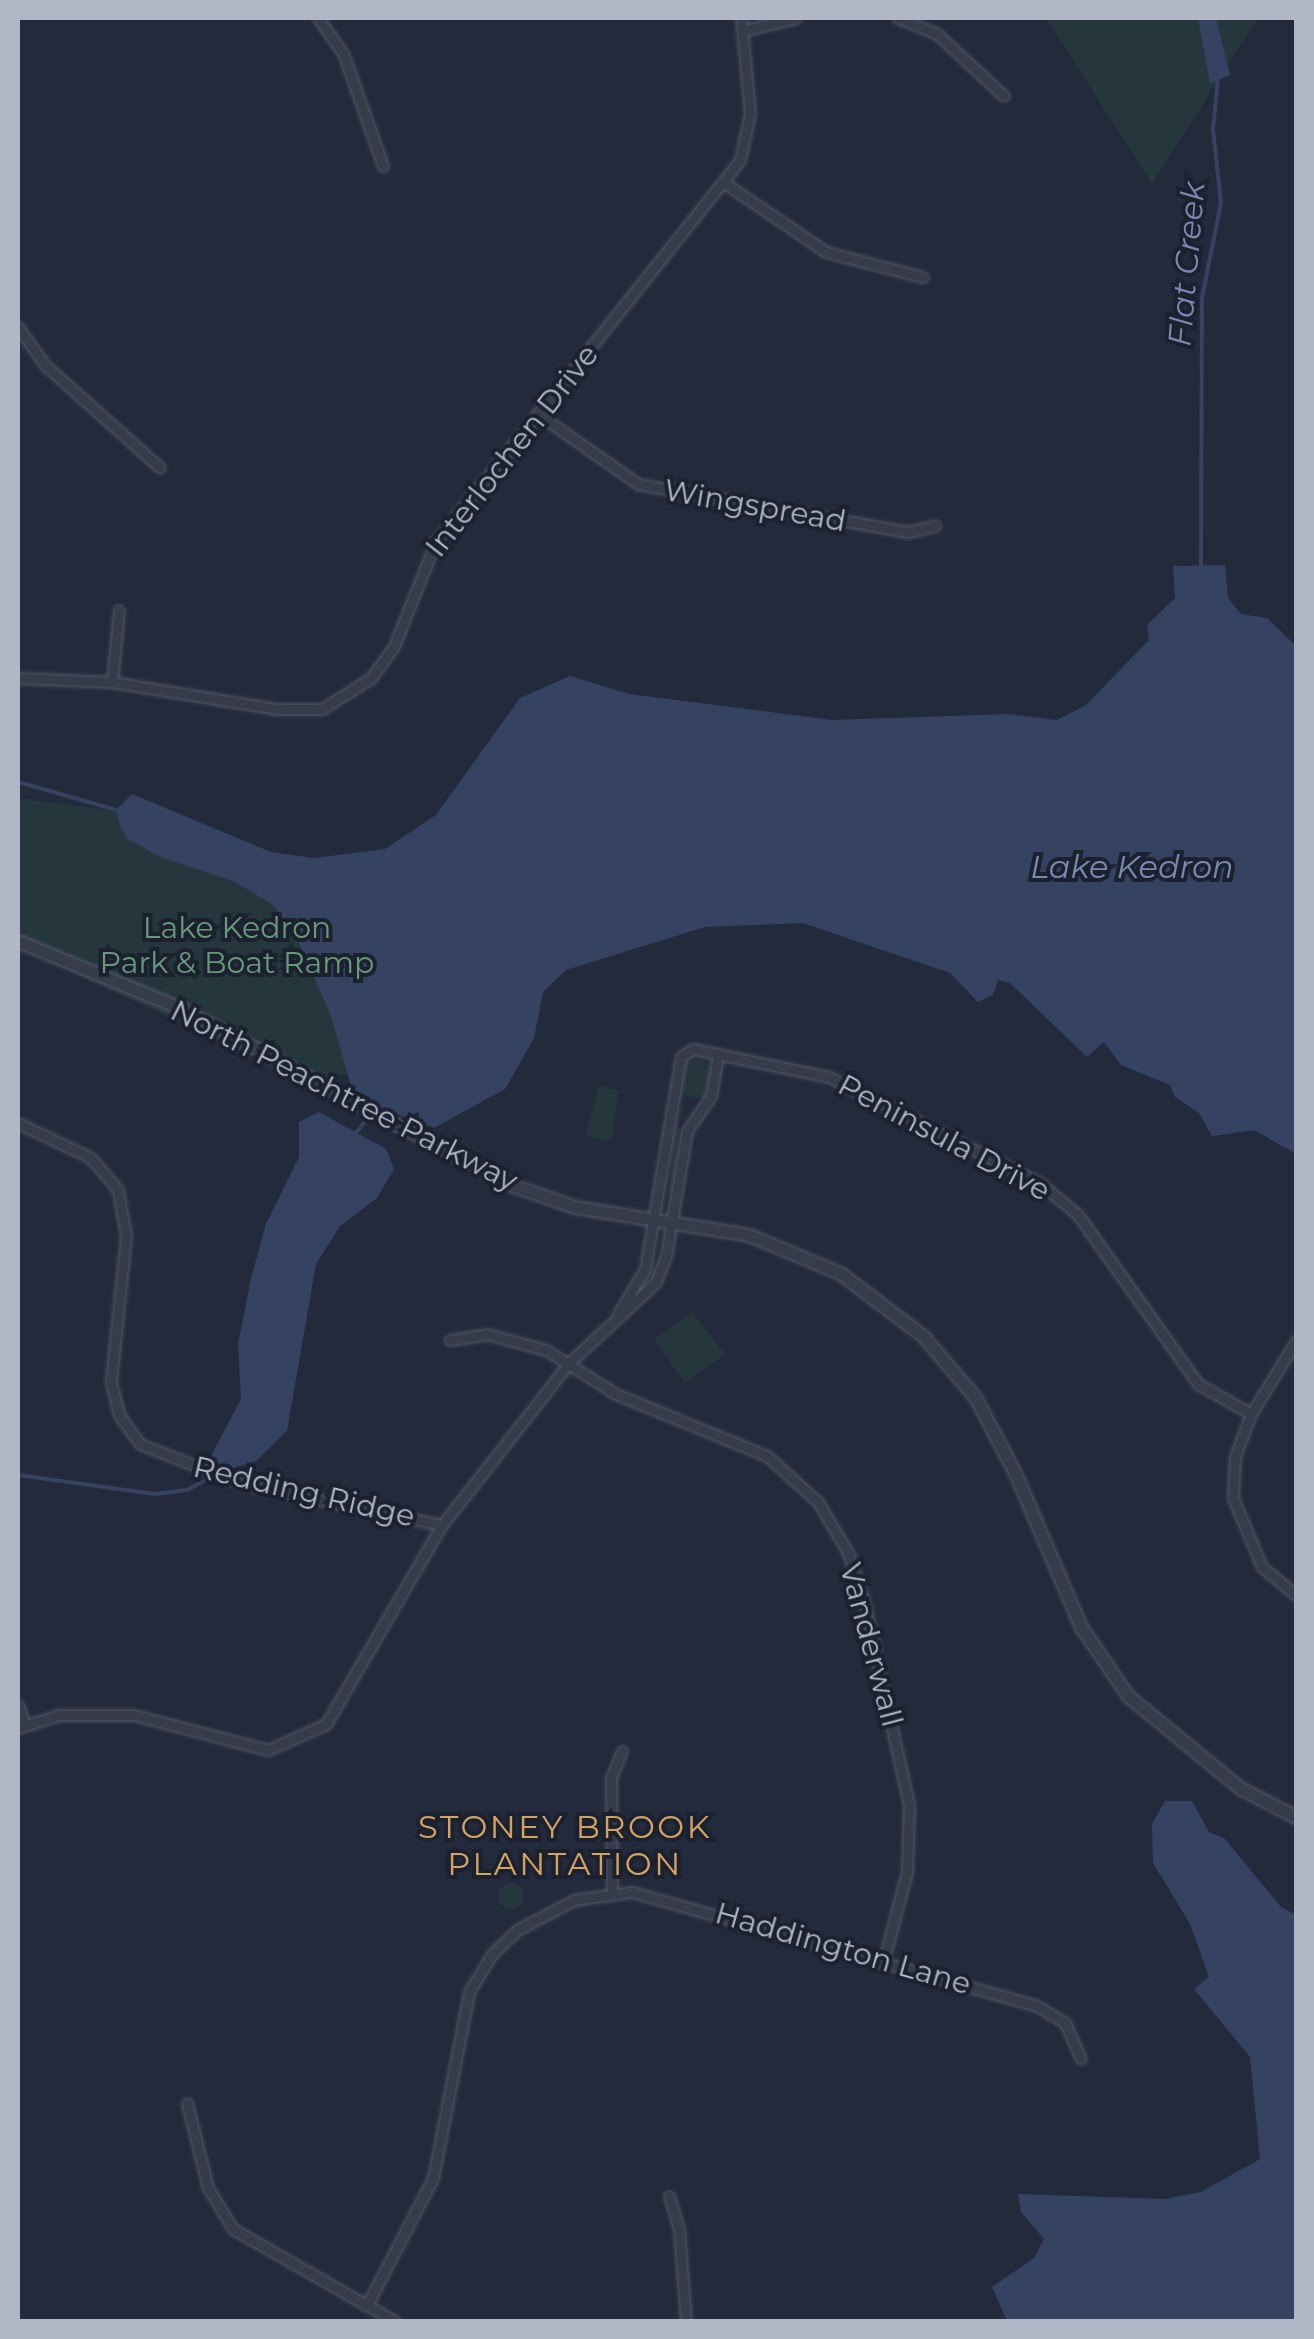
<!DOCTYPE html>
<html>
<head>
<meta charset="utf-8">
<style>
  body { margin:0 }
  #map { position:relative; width:1314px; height:2339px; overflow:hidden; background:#232a3b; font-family:Montserrat,sans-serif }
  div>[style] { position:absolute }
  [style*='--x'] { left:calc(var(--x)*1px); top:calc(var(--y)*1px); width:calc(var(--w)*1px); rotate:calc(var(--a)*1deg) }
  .green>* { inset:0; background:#25363c }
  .round { border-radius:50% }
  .water>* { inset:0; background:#364262 }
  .stream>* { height:4px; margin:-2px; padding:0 2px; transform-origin:2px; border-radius:2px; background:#364262 }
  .roads { filter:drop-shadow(0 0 2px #525766) drop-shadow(0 0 2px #525766) }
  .minor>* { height:9px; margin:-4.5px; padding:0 4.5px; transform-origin:4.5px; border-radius:4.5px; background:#373c4b }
  .tertiary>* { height:11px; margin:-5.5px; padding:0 5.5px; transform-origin:5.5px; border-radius:5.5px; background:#373c4b }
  span { translate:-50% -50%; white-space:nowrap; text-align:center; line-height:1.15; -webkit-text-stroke:8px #1c2130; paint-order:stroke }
  .street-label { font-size:30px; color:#b2b7c7 }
  .park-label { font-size:30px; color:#69987b }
  .water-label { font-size:32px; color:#7a89af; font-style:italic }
  .neighbourhood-label { font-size:32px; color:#d3a361; letter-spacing:2.5px }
  .frame { position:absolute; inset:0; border:20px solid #b2b7c7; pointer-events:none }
</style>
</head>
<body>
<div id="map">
  <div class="green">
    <div style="clip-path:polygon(1046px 18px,1258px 18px,1152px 184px)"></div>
    <div style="clip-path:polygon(18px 798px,138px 814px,289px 862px,367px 1067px,314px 1085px,18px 947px)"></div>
    <div class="round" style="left:678px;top:1060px;width:38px;height:38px"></div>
    <div style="clip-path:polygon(599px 1085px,619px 1091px,612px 1138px,606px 1142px,586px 1134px)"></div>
    <div style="clip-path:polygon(680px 1128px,674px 1189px,669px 1193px,673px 1131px)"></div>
    <div style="clip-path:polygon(692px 1312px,725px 1354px,685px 1383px,654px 1339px)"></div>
    <div class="round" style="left:498px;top:1883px;width:26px;height:26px"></div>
  </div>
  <div class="water">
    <div style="clip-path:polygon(1198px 18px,1216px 18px,1230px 75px,1210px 84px)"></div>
    <div style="clip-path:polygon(1225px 565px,1228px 598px,1241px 614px,1267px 618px,1296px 646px,1296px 1154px,1254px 1130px,1212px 1136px,1199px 1113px,1175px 1097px,1170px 1085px,1121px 1065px,1104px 1042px,1087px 1057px,1010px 983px,998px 980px,993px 995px,978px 1002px,950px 973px,803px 923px,705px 927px,566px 970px,543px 992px,534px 1038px,505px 1089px,434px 1128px,362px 1100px,351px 1086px,330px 1013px,294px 932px,272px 904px,233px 881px,160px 857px,128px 839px,120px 826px,116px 810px,132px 794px,271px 852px,314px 858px,385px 849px,436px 815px,520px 698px,570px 676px,629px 694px,832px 720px,1008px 714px,1057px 720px,1086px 705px,1149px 640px,1147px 625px,1175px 598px,1173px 566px)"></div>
    <div style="clip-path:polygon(319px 1112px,386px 1149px,394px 1169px,377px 1198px,340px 1226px,316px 1264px,287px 1431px,256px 1461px,223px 1471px,211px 1456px,241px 1399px,238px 1344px,251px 1278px,266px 1224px,299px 1157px,299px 1122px)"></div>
    <div style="clip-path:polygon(1165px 1801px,1192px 1801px,1209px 1832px,1224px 1838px,1281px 1907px,1296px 1915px,1296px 2321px,1007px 2321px,992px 2287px,1034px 2258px,1044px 2239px,1021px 2212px,1018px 2194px,1165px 2199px,1201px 2192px,1260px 2159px,1250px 2057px,1194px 1989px,1209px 1977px,1190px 1924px,1153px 1863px,1152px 1824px)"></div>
  </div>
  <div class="stream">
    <div style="--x:1201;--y:571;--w:273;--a:-89.8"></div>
    <div style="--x:1202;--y:298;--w:97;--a:-78.7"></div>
    <div style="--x:1221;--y:203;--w:74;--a:-96.2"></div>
    <div style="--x:1213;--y:129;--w:51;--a:-84.4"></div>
    <div style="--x:18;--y:782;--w:102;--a:15.9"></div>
    <div style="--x:356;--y:1133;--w:18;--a:-52"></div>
    <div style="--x:18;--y:1475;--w:138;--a:7.9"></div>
    <div style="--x:155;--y:1494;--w:32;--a:-7"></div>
    <div style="--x:187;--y:1490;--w:41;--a:-27.8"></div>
  </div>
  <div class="roads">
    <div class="minor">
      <div style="--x:318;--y:18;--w:43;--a:54.5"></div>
      <div style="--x:343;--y:53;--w:120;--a:70.5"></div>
      <div style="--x:898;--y:18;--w:42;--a:22.3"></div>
      <div style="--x:937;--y:34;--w:91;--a:42.8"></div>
      <div style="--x:745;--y:30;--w:52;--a:-13.2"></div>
      <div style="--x:726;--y:184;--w:121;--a:34.2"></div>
      <div style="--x:826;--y:252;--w:100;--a:14.5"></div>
      <div style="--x:18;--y:327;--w:47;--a:54.6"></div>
      <div style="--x:45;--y:365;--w:154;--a:41.8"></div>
      <div style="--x:538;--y:414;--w:122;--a:35"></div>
      <div style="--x:638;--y:484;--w:274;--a:10.1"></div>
      <div style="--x:908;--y:532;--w:28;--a:-13"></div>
      <div style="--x:18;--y:678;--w:94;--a:2.4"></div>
      <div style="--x:112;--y:682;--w:166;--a:9.3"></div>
      <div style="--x:276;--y:709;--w:46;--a:0"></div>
      <div style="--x:322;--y:709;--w:58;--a:-32.3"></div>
      <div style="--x:371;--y:678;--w:39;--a:-54"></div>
      <div style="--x:394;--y:646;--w:113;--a:-68.2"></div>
      <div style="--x:436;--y:541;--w:487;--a:-51.4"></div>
      <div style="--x:740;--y:160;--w:48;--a:-78"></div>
      <div style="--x:750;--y:113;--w:95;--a:-95.4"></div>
      <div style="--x:112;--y:682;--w:72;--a:-84.4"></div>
      <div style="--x:18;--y:1123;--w:81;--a:25.6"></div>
      <div style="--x:91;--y:1158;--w:42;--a:49.8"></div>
      <div style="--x:118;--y:1190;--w:47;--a:80.1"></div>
      <div style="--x:126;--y:1236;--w:147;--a:95.9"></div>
      <div style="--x:111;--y:1382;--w:34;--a:76"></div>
      <div style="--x:119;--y:1415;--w:36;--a:54"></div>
      <div style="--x:140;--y:1444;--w:110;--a:21.4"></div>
      <div style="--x:242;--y:1484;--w:204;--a:11.6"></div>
      <div style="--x:618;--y:1314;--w:52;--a:-59"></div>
      <div style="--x:645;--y:1269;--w:215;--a:-80.4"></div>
      <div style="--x:681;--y:1057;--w:14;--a:-34"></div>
      <div style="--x:693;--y:1049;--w:139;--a:11.6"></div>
      <div style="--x:829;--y:1077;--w:236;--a:26.7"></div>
      <div style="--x:1040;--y:1183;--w:50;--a:40.1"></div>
      <div style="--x:1078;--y:1215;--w:207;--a:54.6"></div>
      <div style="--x:1198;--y:1384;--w:61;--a:29.5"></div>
      <div style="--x:450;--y:1340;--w:37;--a:-9"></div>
      <div style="--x:487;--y:1334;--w:61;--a:15.2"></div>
      <div style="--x:546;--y:1350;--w:83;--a:32.2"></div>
      <div style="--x:616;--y:1394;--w:163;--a:22.3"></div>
      <div style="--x:767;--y:1456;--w:69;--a:42"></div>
      <div style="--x:818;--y:1502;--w:59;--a:59.5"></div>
      <div style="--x:848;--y:1553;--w:52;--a:71.9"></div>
      <div style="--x:864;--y:1602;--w:208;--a:77.5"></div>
      <div style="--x:909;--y:1805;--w:67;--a:91.7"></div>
      <div style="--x:907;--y:1872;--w:90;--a:104.8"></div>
      <div style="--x:1296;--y:1341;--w:86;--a:121.7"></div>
      <div style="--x:1251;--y:1414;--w:45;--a:110.9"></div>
      <div style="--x:1235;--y:1456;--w:42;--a:92.7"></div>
      <div style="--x:1233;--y:1498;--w:75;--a:67.2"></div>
      <div style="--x:1262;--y:1567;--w:44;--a:39.5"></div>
      <div style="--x:18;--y:1705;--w:19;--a:72"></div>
      <div style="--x:18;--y:1728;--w:43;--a:-17.6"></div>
      <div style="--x:59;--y:1715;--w:75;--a:0"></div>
      <div style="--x:134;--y:1715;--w:138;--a:14.6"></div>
      <div style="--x:268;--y:1750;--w:64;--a:-24.1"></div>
      <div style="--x:326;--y:1724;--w:230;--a:-59.8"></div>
      <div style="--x:442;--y:1525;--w:207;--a:-51.9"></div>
      <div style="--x:570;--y:1362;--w:117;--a:-42.9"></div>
      <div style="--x:656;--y:1282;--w:28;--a:-69"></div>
      <div style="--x:666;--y:1256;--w:127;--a:-80.5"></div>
      <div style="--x:687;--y:1131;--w:42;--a:-55.6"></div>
      <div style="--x:711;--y:1096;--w:43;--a:-80.5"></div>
      <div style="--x:612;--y:1892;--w:114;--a:-90.5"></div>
      <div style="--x:611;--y:1778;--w:29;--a:-68"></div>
      <div style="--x:187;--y:2103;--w:88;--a:76.1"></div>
      <div style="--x:208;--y:2188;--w:48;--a:58.6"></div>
      <div style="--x:233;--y:2229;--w:188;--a:29.7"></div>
      <div style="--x:669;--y:2196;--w:34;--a:73"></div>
      <div style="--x:679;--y:2229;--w:93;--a:85.7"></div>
      <div style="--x:367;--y:2305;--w:143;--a:-62.5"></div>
      <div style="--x:433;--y:2178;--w:189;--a:-79"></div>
      <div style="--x:469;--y:1992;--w:44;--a:-58.8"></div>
      <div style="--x:492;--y:1954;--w:35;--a:-44"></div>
      <div style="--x:517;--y:1930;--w:64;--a:-27.8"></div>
      <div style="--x:574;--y:1900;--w:59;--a:-7.9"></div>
      <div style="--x:632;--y:1892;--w:421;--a:15.7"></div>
      <div style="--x:1037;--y:2006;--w:33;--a:31"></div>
      <div style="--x:1065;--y:2023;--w:39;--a:66"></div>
    </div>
    <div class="tertiary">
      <div style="--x:18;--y:941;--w:178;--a:22.5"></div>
      <div style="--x:182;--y:1009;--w:368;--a:28.2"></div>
      <div style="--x:506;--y:1183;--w:73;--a:19.2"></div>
      <div style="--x:575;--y:1207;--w:176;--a:9.1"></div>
      <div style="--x:749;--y:1235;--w:99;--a:22.7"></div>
      <div style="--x:840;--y:1273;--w:104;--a:37.2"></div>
      <div style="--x:923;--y:1336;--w:80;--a:49.6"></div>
      <div style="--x:975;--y:1397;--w:86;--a:62.2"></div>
      <div style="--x:1015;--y:1473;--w:168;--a:66.8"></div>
      <div style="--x:1081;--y:1627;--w:83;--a:55.7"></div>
      <div style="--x:1128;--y:1696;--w:145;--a:39.4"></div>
      <div style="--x:1240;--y:1788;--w:63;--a:27.4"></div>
    </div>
  </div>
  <div class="street-label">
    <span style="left:512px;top:451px;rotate:-52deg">Interlochen Drive</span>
    <span style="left:755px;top:506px;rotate:10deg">Wingspread</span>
    <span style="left:344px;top:1096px;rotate:27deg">North Peachtree Parkway</span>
    <span style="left:944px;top:1138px;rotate:28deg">Peninsula Drive</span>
    <span style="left:304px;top:1492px;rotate:13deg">Redding Ridge</span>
    <span style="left:871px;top:1645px;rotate:75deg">Vanderwall</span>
    <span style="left:843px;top:1949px;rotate:16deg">Haddington Lane</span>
  </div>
  <div class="park-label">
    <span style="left:237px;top:945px">Lake Kedron<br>Park &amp; Boat Ramp</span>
  </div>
  <div class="water-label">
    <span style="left:1187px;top:264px;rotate:-85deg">Flat Creek</span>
    <span style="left:1132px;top:867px">Lake Kedron</span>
  </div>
  <div class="neighbourhood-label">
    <span style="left:565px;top:1846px">STONEY BROOK<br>PLANTATION</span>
  </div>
  <div class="frame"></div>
</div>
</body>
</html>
